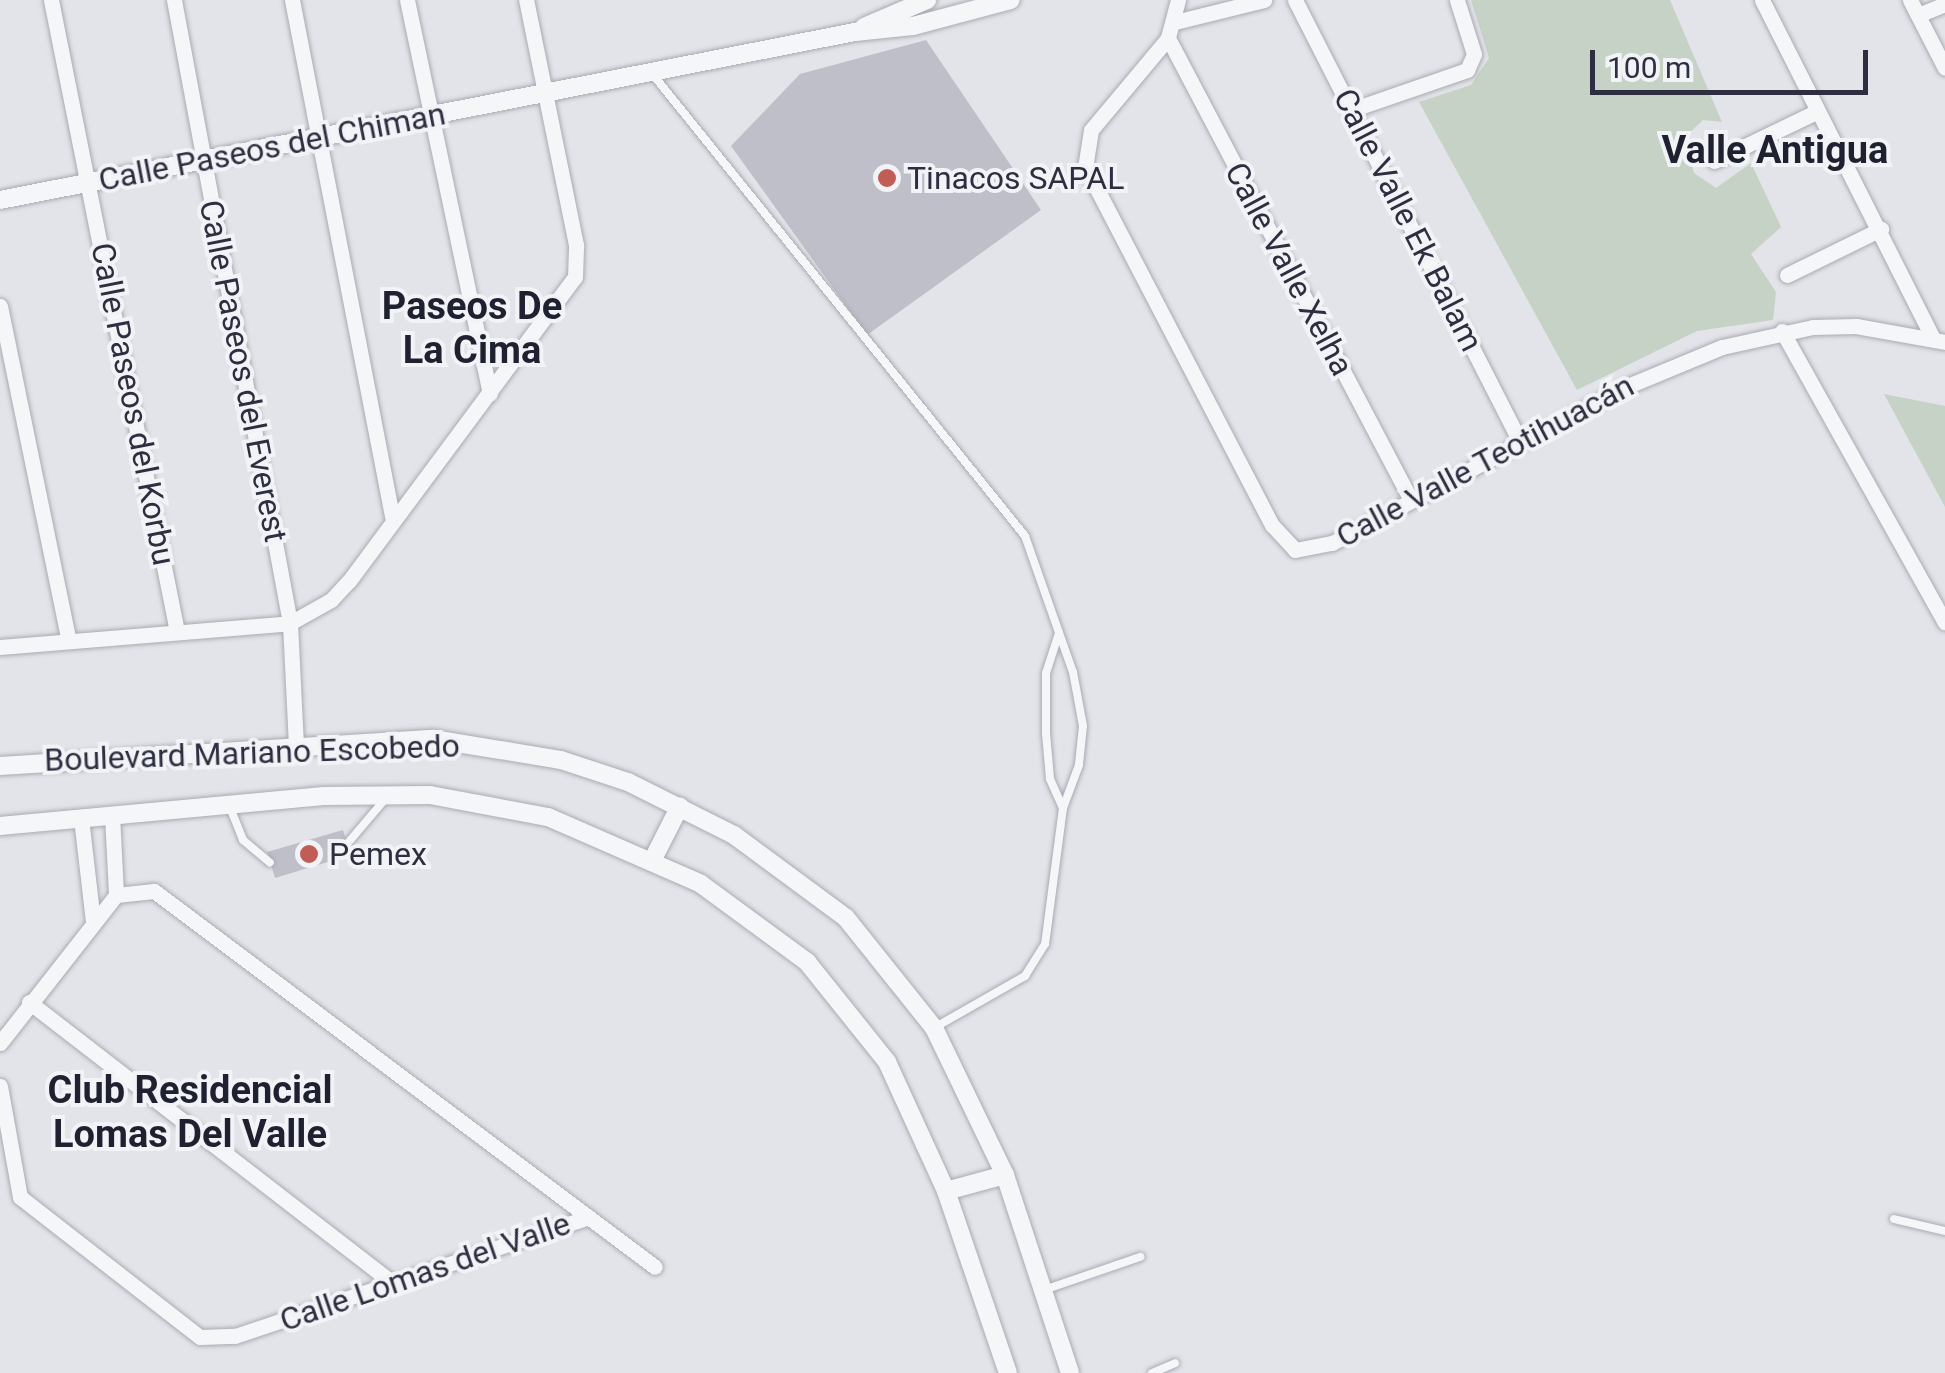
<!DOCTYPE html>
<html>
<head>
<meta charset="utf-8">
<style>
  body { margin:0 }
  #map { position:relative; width:1945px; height:1373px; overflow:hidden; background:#e3e4e9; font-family:Roboto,sans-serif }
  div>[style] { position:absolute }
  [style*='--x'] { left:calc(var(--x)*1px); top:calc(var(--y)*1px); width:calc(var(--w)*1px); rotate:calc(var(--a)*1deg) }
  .green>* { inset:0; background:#c5d2c5 }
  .building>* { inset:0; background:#bebfc9 }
  .roads { filter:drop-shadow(0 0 2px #a9aab3) drop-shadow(0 0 2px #a9aab3) }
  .service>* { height:8px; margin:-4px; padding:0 4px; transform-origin:4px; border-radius:4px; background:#f5f6f8 }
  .minor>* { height:15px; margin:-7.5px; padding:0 7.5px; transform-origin:7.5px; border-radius:7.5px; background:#f5f6f8 }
  .tertiary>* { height:18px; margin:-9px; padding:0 9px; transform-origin:9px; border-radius:9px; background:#f5f6f8 }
  .dots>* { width:28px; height:28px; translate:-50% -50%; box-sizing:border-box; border:5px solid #f2f3f7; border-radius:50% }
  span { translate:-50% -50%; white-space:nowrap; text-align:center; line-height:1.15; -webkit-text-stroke:8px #f2f3f7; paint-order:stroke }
  .street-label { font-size:32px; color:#2d2f40 }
  .poi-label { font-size:32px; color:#2d2f40 }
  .left { translate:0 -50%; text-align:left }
  .quarter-label { font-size:38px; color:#1f2131; font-weight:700 }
  .scale { position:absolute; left:1590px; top:50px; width:278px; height:45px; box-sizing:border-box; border:5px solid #2d2f40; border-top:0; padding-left:12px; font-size:30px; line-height:35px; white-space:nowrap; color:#2d2f40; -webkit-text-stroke:8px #f2f3f7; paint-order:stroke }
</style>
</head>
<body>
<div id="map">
  <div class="green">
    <div style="clip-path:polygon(1471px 0,1670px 0,1722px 122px,1703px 120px,1685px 137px,1694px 173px,1716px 188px,1751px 163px,1781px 227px,1751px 254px,1776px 292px,1773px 320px,1697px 331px,1577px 390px,1419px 102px,1471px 85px,1489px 58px)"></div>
    <div style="clip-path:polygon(1884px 394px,1945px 406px,1945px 507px)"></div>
  </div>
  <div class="building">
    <div style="clip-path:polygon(926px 40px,1041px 210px,867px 335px,731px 146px,800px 74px)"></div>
    <div style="clip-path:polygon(343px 830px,351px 855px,275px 878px,267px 852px)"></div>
  </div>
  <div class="roads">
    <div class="service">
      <div style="--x:654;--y:76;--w:591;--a:51.11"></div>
      <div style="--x:1025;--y:536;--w:144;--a:70.6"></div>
      <div style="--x:1073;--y:672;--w:55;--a:79.5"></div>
      <div style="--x:1083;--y:726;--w:39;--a:96"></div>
      <div style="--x:1079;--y:765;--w:46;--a:110.4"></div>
      <div style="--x:1063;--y:808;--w:137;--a:97.5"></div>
      <div style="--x:1045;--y:944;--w:38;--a:122"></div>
      <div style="--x:1025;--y:976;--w:105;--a:150.3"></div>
      <div style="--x:1059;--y:633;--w:42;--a:108"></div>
      <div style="--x:1046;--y:673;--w:60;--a:90"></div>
      <div style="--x:1046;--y:733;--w:46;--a:85"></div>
      <div style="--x:1050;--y:779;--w:32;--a:66"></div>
      <div style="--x:229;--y:805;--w:38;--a:68"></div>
      <div style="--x:243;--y:840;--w:35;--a:40"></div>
      <div style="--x:347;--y:844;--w:60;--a:-49.7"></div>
      <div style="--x:1894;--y:1219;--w:52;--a:13.2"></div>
      <div style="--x:1044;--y:1290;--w:102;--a:-19"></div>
      <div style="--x:1152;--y:1373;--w:25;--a:-23"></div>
    </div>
    <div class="minor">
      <div style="--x:51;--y:0;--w:644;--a:78.72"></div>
      <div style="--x:174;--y:0;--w:634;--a:79.45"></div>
      <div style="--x:290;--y:623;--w:122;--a:87.2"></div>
      <div style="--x:292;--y:0;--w:531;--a:79.03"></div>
      <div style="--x:407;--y:0;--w:402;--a:78.1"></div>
      <div style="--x:1178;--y:0;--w:39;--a:105"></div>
      <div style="--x:1168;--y:38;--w:120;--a:129.9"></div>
      <div style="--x:1091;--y:130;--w:36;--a:99"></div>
      <div style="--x:1085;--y:166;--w:405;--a:62.5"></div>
      <div style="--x:1272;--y:525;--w:34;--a:47"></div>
      <div style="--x:1295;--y:550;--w:38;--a:-11"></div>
      <div style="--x:1332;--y:543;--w:330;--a:-28"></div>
      <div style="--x:1623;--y:388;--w:107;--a:-22.5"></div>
      <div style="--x:1722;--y:347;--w:93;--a:-12.4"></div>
      <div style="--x:1813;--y:327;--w:43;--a:-1.3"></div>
      <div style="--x:1856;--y:326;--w:90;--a:10.2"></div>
      <div style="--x:1295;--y:0;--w:495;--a:63"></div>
      <div style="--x:1762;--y:0;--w:380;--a:63.2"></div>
      <div style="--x:1910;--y:0;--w:76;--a:62.8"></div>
      <div style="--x:1918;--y:15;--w:29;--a:-22"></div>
      <div style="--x:1175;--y:22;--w:92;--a:-13.9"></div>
      <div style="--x:1168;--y:38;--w:522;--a:62.26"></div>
      <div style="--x:1351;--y:110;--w:123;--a:-19"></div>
      <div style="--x:1467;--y:70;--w:17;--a:-66"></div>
      <div style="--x:1474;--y:54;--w:57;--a:-107.5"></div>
      <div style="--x:1714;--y:161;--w:115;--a:-25.7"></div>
      <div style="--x:1787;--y:275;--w:105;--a:-26.1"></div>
      <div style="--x:0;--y:306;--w:342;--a:78.4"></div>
      <div style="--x:1782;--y:331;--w:334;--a:60.8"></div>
      <div style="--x:0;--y:647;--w:291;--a:-4.7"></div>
      <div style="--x:290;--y:623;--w:47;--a:-29.3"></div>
      <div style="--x:331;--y:600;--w:26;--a:-47"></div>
      <div style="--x:349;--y:581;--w:379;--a:-53.4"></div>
      <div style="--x:575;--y:277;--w:32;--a:-88"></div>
      <div style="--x:576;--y:245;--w:250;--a:-101.5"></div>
      <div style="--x:112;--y:815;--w:80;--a:87.1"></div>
      <div style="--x:81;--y:818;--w:104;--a:83.4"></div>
      <div style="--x:29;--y:1002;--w:460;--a:37.7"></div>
      <div style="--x:0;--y:1043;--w:188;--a:-51.9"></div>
      <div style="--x:116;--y:895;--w:38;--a:-6"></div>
      <div style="--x:154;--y:891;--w:626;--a:36.89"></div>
      <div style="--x:0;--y:1086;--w:113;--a:79.8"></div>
      <div style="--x:20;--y:1197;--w:228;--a:37.9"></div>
      <div style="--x:200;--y:1337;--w:35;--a:-2"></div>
      <div style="--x:235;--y:1336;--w:373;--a:-18.6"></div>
    </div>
    <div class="tertiary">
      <div style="--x:864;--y:27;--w:69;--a:-23.2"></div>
      <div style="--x:0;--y:200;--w:871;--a:-11.12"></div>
      <div style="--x:855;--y:32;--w:58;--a:-5.9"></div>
      <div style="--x:913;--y:26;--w:101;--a:-14.9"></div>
      <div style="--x:0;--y:766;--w:434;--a:-3.6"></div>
      <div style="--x:433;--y:739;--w:130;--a:9.3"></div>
      <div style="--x:561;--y:760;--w:71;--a:18.2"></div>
      <div style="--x:628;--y:782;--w:119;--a:26.6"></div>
      <div style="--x:734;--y:835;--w:139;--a:36.5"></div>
      <div style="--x:846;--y:918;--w:141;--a:51.3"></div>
      <div style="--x:934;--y:1028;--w:163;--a:64.2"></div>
      <div style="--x:1005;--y:1175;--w:208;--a:71.8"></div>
      <div style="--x:0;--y:826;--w:325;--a:-5.3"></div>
      <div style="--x:324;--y:796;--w:106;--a:-0.5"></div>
      <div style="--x:430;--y:795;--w:120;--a:10.6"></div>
      <div style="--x:548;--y:817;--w:167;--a:23.6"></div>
      <div style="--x:701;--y:884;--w:132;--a:36.3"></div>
      <div style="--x:807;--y:962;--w:128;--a:51.3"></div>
      <div style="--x:887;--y:1062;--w:142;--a:65.4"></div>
      <div style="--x:946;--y:1191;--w:192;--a:71.2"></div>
      <div style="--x:653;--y:859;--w:59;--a:-63"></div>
      <div style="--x:946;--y:1191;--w:61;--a:-15.2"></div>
    </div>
  </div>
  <div class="dots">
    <div style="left:887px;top:178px;background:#c05e56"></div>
    <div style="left:309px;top:854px;background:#c05e56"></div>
  </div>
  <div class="street-label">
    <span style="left:272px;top:147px;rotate:-11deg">Calle Paseos del Chiman</span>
    <span style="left:1408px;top:220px;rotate:63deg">Calle Valle Ek Balam</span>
    <span style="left:1289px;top:269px;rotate:62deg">Calle Valle Xelha</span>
    <span style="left:243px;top:371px;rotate:79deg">Calle Paseos del Everest</span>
    <span style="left:133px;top:404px;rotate:79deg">Calle Paseos del Korbu</span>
    <span style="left:1485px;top:461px;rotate:-28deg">Calle Valle Teotihuacán</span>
    <span style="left:252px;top:753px;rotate:-2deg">Boulevard Mariano Escobedo</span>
    <span style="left:425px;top:1272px;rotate:-19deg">Calle Lomas del Valle</span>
  </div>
  <div class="poi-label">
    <span class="left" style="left:907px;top:178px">Tinacos SAPAL</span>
    <span class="left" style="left:329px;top:854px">Pemex</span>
  </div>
  <div class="quarter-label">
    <span style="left:1775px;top:151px">Valle Antigua</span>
    <span style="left:472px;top:329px">Paseos De<br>La Cima</span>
    <span style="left:190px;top:1113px">Club Residencial<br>Lomas Del Valle</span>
  </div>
  <div class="scale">100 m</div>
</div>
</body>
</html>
